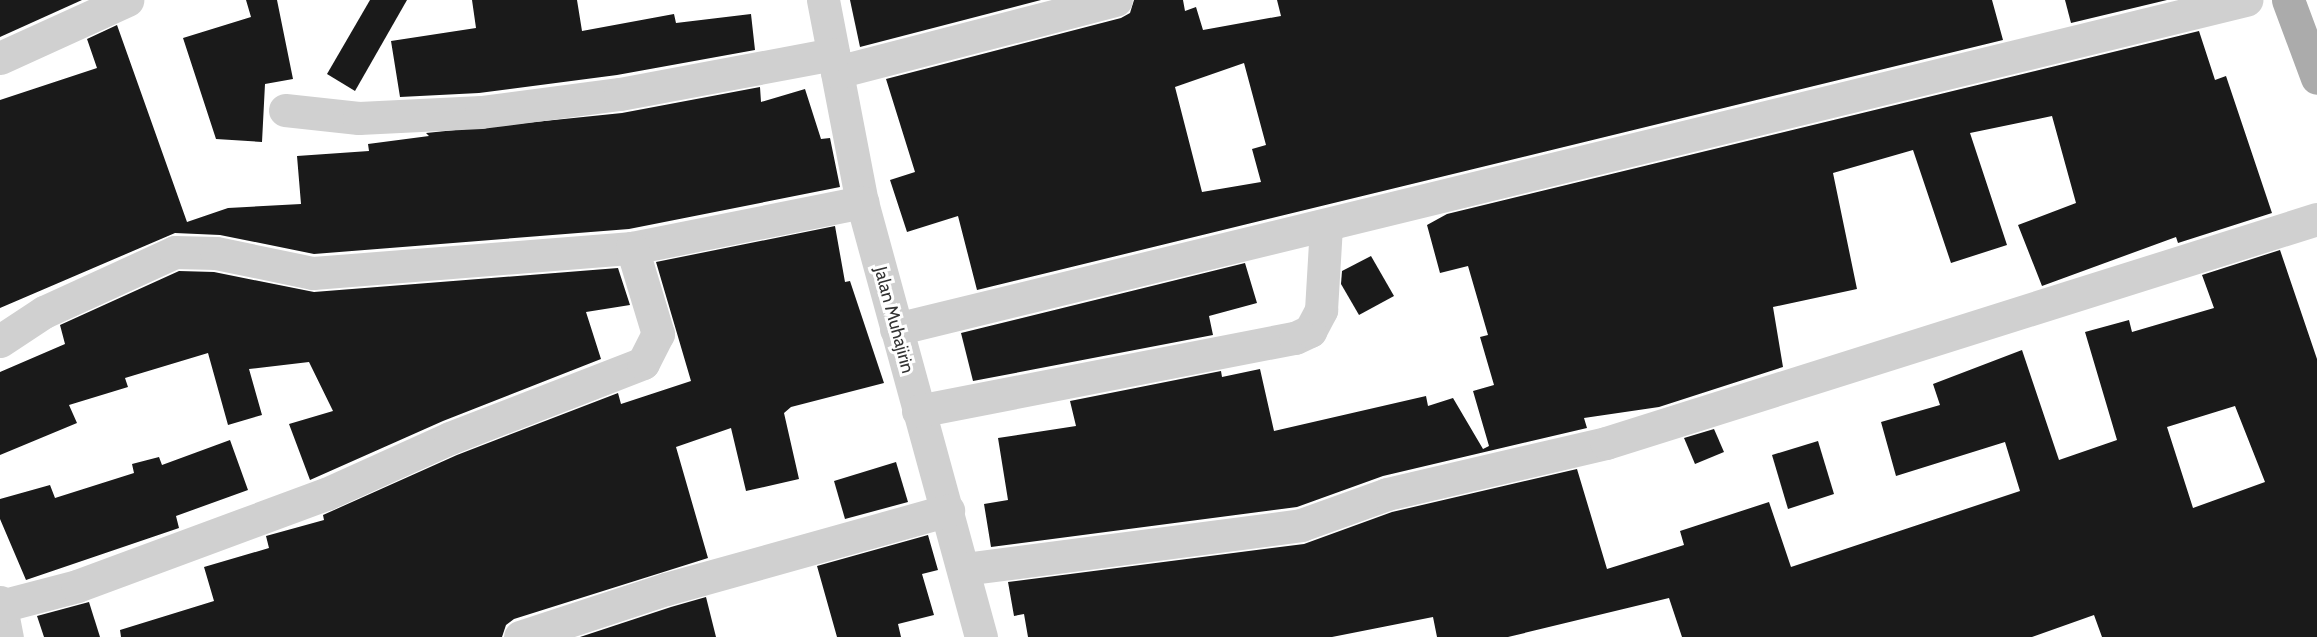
<!DOCTYPE html>
<html>
<head>
<meta charset="utf-8">
<style>
  body { margin:0 }
  #map { position:relative; width:2317px; height:637px; overflow:hidden; background:#fff; font-family:Cabin,sans-serif }
  div>[style] { position:absolute }
  [style*='--x'] { left:calc(var(--x)*1px); top:calc(var(--y)*1px); width:calc(var(--w)*1px); rotate:calc(var(--a)*1deg) }
  .building>* { inset:0; background:#1a1a1a }
  .minor>* { height:33px; margin:-16.5px; padding:0 16.5px; transform-origin:16.5px; border-radius:16.5px; background:#d0d0d0 }
  .major>* { height:33px; margin:-16.5px; padding:0 16.5px; transform-origin:16.5px; border-radius:16.5px; background:#ababab }
  span { translate:-50% -50%; white-space:nowrap; text-align:center; line-height:1.15; -webkit-text-stroke:6px #fff; paint-order:stroke }
  .street-label { font-size:18px; color:#333 }
</style>
</head>
<body>
<div id="map">
  <div class="building">
    <div style="clip-path:polygon(0 0,82px 0,0 37px)"></div>
    <div style="clip-path:polygon(246px 0,277px 0,293px 79px,265px 84px,262px 142px,216px 139px,183px 38px,251px 17px)"></div>
    <div style="clip-path:polygon(370px 0,407px 0,355px 91px,327px 74px)"></div>
    <div style="clip-path:polygon(472px 0,577px 0,582px 31px,674px 14px,676px 23px,751px 14px,755px 50px,617px 75px,479px 93px,400px 97px,391px 41px,476px 28px)"></div>
    <div style="clip-path:polygon(850px 0,1041px 0,860px 47px)"></div>
    <div style="clip-path:polygon(evenodd,1134px 0,1183px 0,1185px 11px,1196px 7px,1203px 30px,1281px 16px,1277px 0,1992px 0,2003px 40px,977px 290px,958px 216px,907px 232px,890px 180px,915px 172px,886px 79px,1121px 18px,1130px 13px,1134px 0,1244px 63px,1266px 145px,1252px 149px,1261px 182px,1202px 192px,1175px 87px,1244px 63px)"></div>
    <div style="clip-path:polygon(2065px 0,2167px 0,2071px 23px)"></div>
    <div style="clip-path:polygon(117px 25px,187px 222px,228px 208px,301px 204px,297px 156px,369px 151px,368px 144px,429px 136px,426px 133px,622px 113px,760px 87px,761px 102px,805px 89px,821px 139px,830px 138px,840px 187px,629px 229px,314px 254px,220px 235px,175px 233px,0 308px,0 100px,97px 68px,87px 39px)"></div>
    <div style="clip-path:polygon(2199px 31px,2215px 80px,2226px 76px,2272px 213px,2178px 243px,2176px 237px,2042px 286px,2018px 225px,2076px 203px,2052px 116px,1970px 133px,2007px 245px,1951px 263px,1913px 150px,1833px 173px,1857px 289px,1773px 307px,1783px 367px,1659px 407px,1584px 418px,1587px 428px,1383px 476px,1297px 507px,991px 547px,984px 504px,1008px 500px,998px 438px,1076px 426px,1070px 401px,1221px 371px,1222px 377px,1260px 369px,1274px 431px,1426px 396px,1428px 406px,1453px 398px,1483px 449px,1489px 446px,1473px 391px,1494px 385px,1480px 337px,1488px 335px,1468px 266px,1440px 273px,1427px 225px,1447px 214px)"></div>
    <div style="clip-path:polygon(835px 226px,845px 282px,850px 281px,884px 383px,791px 407px,784px 413px,799px 479px,746px 491px,731px 428px,676px 447px,708px 558px,514px 619px,506px 625px,502px 637px,121px 637px,120px 630px,214px 601px,204px 567px,269px 548px,266px 536px,324px 520px,323px 515px,457px 455px,618px 393px,621px 404px,691px 381px,656px 262px)"></div>
    <div style="clip-path:polygon(evenodd,2280px 250px,2317px 359px,2317px 637px,2102px 637px,2094px 615px,2032px 637px,1682px 637px,1669px 598px,1508px 637px,1437px 637px,1433px 617px,1332px 637px,1028px 637px,1024px 614px,1014px 616px,1008px 582px,1304px 544px,1392px 512px,1577px 469px,1607px 569px,1684px 545px,1680px 531px,1769px 502px,1791px 567px,2020px 491px,2005px 442px,1896px 476px,1881px 422px,1940px 405px,1933px 384px,2022px 350px,2059px 460px,2117px 440px,2085px 332px,2129px 320px,2132px 332px,2214px 308px,2202px 275px,2280px 250px,2235px 406px,2265px 482px,2193px 508px,2167px 427px,2235px 406px)"></div>
    <div style="clip-path:polygon(1371px 256px,1394px 296px,1359px 315px,1341px 284px,1342px 271px)"></div>
    <div style="clip-path:polygon(1245px 263px,1257px 303px,1209px 316px,1213px 335px,973px 381px,961px 333px)"></div>
    <div style="clip-path:polygon(618px 268px,630px 305px,586px 312px,601px 359px,443px 421px,310px 480px,289px 424px,333px 411px,309px 362px,249px 369px,262px 415px,228px 425px,208px 353px,125px 378px,128px 387px,69px 405px,77px 423px,0 455px,0 372px,65px 344px,60px 325px,179px 271px,214px 272px,314px 292px)"></div>
    <div style="clip-path:polygon(1714px 429px,1724px 452px,1695px 464px,1684px 438px)"></div>
    <div style="clip-path:polygon(230px 440px,248px 490px,176px 516px,179px 528px,26px 580px,0 519px,0 499px,50px 485px,55px 498px,134px 473px,132px 464px,159px 457px,162px 465px)"></div>
    <div style="clip-path:polygon(1818px 441px,1834px 494px,1788px 509px,1772px 455px)"></div>
    <div style="clip-path:polygon(896px 462px,908px 502px,845px 519px,834px 481px)"></div>
    <div style="clip-path:polygon(928px 535px,938px 570px,922px 574px,934px 615px,898px 624px,901px 637px,837px 637px,817px 566px)"></div>
    <div style="clip-path:polygon(706px 597px,716px 637px,580px 637px,671px 607px)"></div>
    <div style="clip-path:polygon(89px 602px,100px 637px,44px 637px,37px 616px)"></div>
  </div>
  <div class="minor">
    <div style="--x:823;--y:0;--w:206;--a:79.1"></div>
    <div style="--x:862;--y:202;--w:451;--a:74.7"></div>
    <div style="--x:0;--y:58;--w:140;--a:-24.5"></div>
    <div style="--x:837;--y:72;--w:288;--a:-14.5"></div>
    <div style="--x:285;--y:110;--w:74;--a:6.2"></div>
    <div style="--x:359;--y:118;--w:122;--a:-2.8"></div>
    <div style="--x:481;--y:112;--w:140;--a:-7.4"></div>
    <div style="--x:620;--y:94;--w:217;--a:-10.6"></div>
    <div style="--x:896;--y:329;--w:1390;--a:-13.7"></div>
    <div style="--x:0;--y:341;--w:53;--a:-33.4"></div>
    <div style="--x:44;--y:312;--w:144;--a:-24.6"></div>
    <div style="--x:175;--y:252;--w:41;--a:1.4"></div>
    <div style="--x:216;--y:253;--w:99;--a:11.7"></div>
    <div style="--x:313;--y:273;--w:320;--a:-4.5"></div>
    <div style="--x:632;--y:248;--w:235;--a:-11.3"></div>
    <div style="--x:918;--y:411;--w:384;--a:-11"></div>
    <div style="--x:1295;--y:338;--w:17;--a:-25"></div>
    <div style="--x:1310;--y:331;--w:24;--a:-62"></div>
    <div style="--x:1321;--y:310;--w:83;--a:-86.6"></div>
    <div style="--x:964;--y:569;--w:340;--a:-7.4"></div>
    <div style="--x:1301;--y:525;--w:91;--a:-19.8"></div>
    <div style="--x:1387;--y:494;--w:225;--a:-13.1"></div>
    <div style="--x:1606;--y:443;--w:745;--a:-17.49"></div>
    <div style="--x:0;--y:602;--w:36;--a:79"></div>
    <div style="--x:1;--y:606;--w:79;--a:-14.7"></div>
    <div style="--x:77;--y:586;--w:265;--a:-20.3"></div>
    <div style="--x:326;--y:494;--w:136;--a:-24.3"></div>
    <div style="--x:450;--y:438;--w:207;--a:-21.2"></div>
    <div style="--x:643;--y:363;--w:33;--a:-63"></div>
    <div style="--x:658;--y:334;--w:90;--a:-106.8"></div>
    <div style="--x:520;--y:637;--w:154;--a:-18.2"></div>
    <div style="--x:666;--y:589;--w:293;--a:-15.6"></div>
  </div>
  <div class="major">
    <div style="--x:2288;--y:0;--w:83;--a:69.6"></div>
  </div>
  <div class="street-label">
    <span style="left:894px;top:320px;rotate:75deg">Jalan Muhajirin</span>
  </div>
</div>
</body>
</html>
